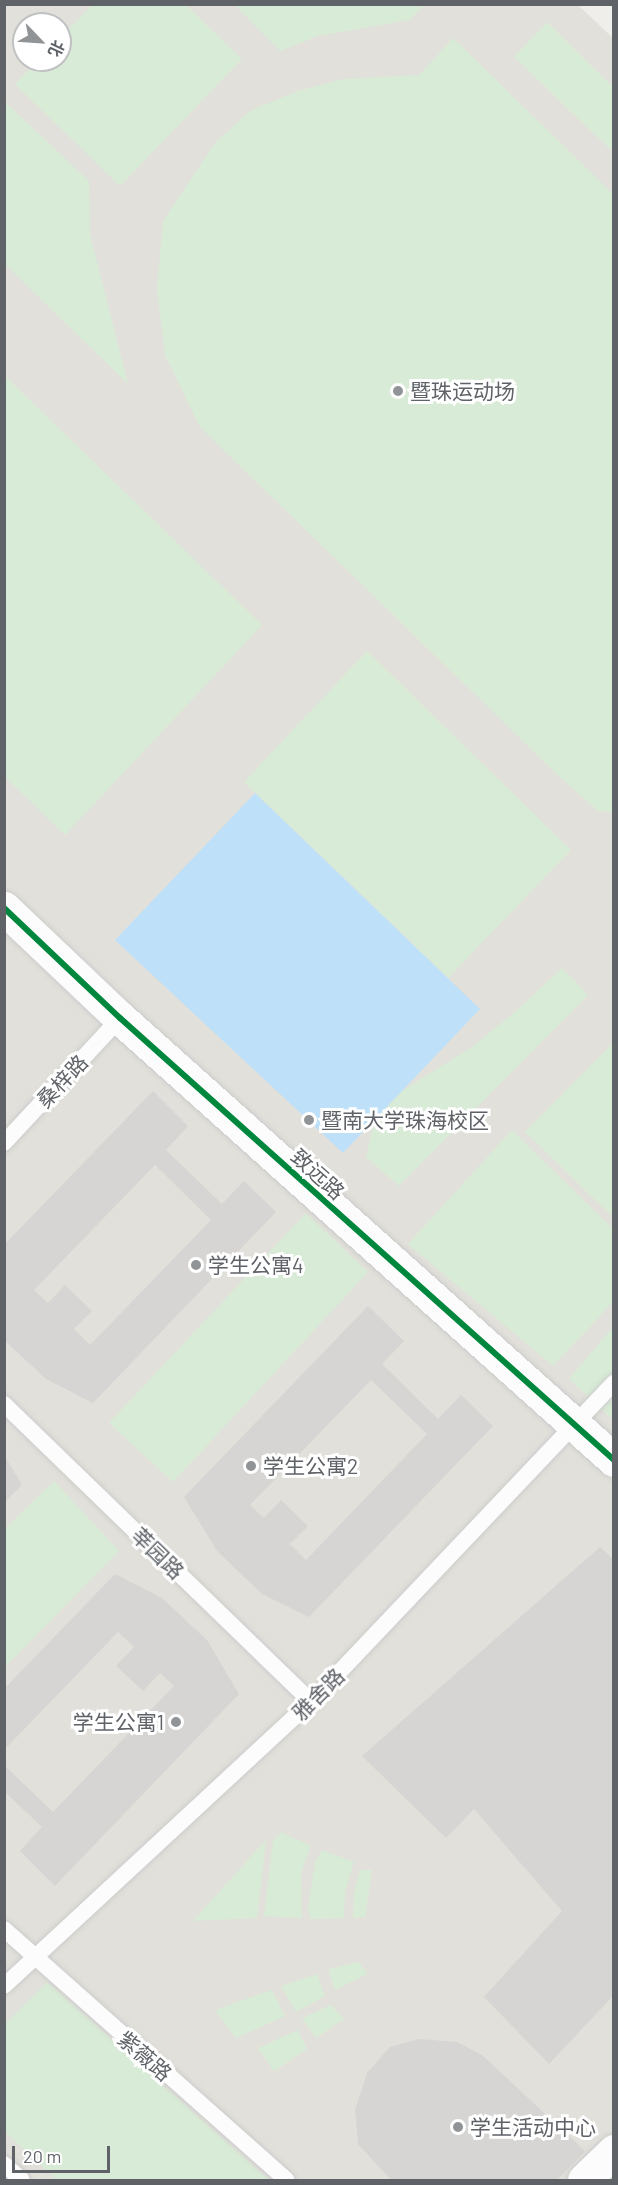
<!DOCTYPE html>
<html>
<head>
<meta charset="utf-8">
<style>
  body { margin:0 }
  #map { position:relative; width:618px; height:2185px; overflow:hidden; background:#efeeea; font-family:Barlow,"Noto Sans SC",sans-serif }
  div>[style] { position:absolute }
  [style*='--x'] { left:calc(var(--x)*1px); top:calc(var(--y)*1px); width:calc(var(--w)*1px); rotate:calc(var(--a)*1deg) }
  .education>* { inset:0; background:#e2e0da }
  .green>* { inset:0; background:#d8ebd6 }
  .water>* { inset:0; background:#bfe0f9 }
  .building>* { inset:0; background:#d6d5d3 }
  .roads { filter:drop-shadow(0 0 2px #cbcccc) drop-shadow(0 0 2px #cbcccc) }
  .service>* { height:16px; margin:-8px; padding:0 8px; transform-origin:8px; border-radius:8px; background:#fdfcfc }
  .minor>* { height:33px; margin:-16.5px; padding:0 16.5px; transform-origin:16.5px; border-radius:16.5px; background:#fdfcfc }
  .cycleway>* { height:6px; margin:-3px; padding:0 3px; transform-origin:3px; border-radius:3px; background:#00873e }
  .dots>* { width:16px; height:16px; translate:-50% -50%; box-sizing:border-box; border:3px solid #fff; border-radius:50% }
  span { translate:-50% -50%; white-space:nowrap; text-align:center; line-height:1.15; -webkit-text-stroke:6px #fff; paint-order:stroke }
  .poi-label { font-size:21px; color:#5f6368 }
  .left { translate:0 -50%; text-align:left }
  .right { translate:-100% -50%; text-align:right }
  .street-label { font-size:21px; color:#5f6368 }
  .frame { position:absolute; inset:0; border:6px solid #5f6368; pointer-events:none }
  .north { position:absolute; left:12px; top:12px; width:60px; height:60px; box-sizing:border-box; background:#fff; border:2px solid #bfc1c3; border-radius:50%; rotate:115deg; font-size:16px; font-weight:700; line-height:24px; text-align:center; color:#5f6368 }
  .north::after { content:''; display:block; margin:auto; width:21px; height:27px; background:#919496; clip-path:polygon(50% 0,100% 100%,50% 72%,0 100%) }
  .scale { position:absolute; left:12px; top:2146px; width:98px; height:27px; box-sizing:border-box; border:3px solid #5f6368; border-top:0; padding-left:8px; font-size:18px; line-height:21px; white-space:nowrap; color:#5f6368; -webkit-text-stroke:4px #fff; paint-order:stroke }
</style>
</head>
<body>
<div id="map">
  <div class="education">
    <div style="clip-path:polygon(evenodd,5px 5px,578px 5px,614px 39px,613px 2180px,5px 2180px,5px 5px,24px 24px,60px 24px,60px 60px,24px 60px,24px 24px)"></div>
  </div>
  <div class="green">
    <div style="clip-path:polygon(92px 5px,186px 5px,242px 59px,120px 186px,15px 84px,38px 60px,60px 60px,60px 38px)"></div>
    <div style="clip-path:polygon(235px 5px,425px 5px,409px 20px,318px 36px,280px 51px)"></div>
    <div style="clip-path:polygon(547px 22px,613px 87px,613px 152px,514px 57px)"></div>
    <div style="clip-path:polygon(453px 38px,613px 194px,613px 812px,598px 811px,562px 779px,200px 427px,165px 355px,157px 289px,163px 221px,215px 143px,250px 111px,298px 91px,343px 79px,419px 75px)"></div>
    <div style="clip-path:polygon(4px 101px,89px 181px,90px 234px,128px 384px,5px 264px)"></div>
    <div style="clip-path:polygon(5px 376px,262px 625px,65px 835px,5px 777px)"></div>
    <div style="clip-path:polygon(367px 651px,571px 850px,448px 978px,244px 782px)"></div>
    <div style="clip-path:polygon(562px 968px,588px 995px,399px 1186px,366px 1157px,375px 1118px,397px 1094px,472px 1047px,516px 1011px)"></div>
    <div style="clip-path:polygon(613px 1043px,613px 1217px,525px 1132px)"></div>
    <div style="clip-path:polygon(512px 1130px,613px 1229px,613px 1302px,553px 1366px,408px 1244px)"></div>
    <div style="clip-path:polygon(306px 1213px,368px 1272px,173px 1482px,109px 1423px)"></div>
    <div style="clip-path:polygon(613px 1327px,613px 1420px,569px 1379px)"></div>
    <div style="clip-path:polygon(54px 1481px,119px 1551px,5px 1667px,5px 1529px)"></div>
    <div style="clip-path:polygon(281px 1832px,311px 1846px,301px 1873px,302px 1918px,264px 1916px,273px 1841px)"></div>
    <div style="clip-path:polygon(266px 1840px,257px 1918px,193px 1921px)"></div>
    <div style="clip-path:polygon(322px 1850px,354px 1862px,345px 1891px,344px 1918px,310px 1919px,308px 1907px,315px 1863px)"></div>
    <div style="clip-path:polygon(360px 1870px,372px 1870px,365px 1917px,353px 1918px,354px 1894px)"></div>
    <div style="clip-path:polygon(359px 1962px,367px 1974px,335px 1990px,328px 1969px)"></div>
    <div style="clip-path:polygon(317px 1974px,325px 1996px,296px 2012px,281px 1986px)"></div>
    <div style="clip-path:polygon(47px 1982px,233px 2148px,269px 2180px,57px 2180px,4px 2131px,5px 2024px)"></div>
    <div style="clip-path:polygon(272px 1990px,285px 2016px,236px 2038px,215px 2010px)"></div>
    <div style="clip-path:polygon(331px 2005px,344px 2019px,316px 2038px,302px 2018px)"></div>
    <div style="clip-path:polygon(298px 2030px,307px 2049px,274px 2071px,258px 2048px)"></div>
  </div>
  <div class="water">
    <div style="clip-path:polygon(255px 793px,480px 1009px,343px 1153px,115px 940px)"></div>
  </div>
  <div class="building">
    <div style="clip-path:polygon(evenodd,153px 1091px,188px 1126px,166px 1150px,222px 1204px,244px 1181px,276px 1212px,93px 1403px,46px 1379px,4px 1340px,4px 1245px,153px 1091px,155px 1165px,211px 1220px,90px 1345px,74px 1329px,92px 1311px,65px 1285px,48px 1303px,34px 1290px,155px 1165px)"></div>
    <div style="clip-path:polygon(evenodd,368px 1306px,404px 1341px,382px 1364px,438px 1419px,461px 1395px,493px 1426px,309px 1617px,262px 1594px,217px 1551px,184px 1497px,368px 1306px,371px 1380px,427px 1434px,306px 1560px,290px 1544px,308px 1526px,281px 1500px,264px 1518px,250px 1505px,371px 1380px)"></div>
    <div style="clip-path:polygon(4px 1455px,22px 1485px,4px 1503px)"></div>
    <div style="clip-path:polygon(600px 1547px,614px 1560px,614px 1995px,549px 2064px,484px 1997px,562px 1911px,474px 1809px,446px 1838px,362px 1756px)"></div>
    <div style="clip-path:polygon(115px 1574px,162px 1598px,207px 1640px,239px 1694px,55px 1886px,20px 1851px,42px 1827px,4px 1791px,4px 1765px,53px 1812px,174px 1686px,160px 1673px,143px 1691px,116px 1666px,134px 1647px,118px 1632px,4px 1750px,4px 1689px)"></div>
    <div style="clip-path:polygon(419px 2039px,457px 2042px,482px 2055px,585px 2151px,557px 2180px,391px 2180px,358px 2144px,355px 2110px,367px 2073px,390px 2047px)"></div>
  </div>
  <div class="roads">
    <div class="service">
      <div style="--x:4;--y:1143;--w:171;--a:-47.1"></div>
      <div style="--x:4;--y:1404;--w:428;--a:44.1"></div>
      <div style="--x:4;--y:1929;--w:378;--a:41.6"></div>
      <div style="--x:4;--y:1986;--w:418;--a:-42.8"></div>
      <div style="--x:311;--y:1702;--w:440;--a:-46.5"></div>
      <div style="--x:4;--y:2164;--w:24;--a:42"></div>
    </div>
    <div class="minor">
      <div style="--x:4;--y:908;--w:160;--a:43.5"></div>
      <div style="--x:120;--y:1018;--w:663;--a:41.82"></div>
      <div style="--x:584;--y:2180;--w:42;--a:-44"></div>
    </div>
  </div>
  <div class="cycleway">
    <div style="--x:4;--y:908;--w:160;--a:43.5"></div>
    <div style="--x:120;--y:1018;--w:663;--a:41.82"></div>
  </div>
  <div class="dots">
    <div style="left:398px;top:391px;background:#919496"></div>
    <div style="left:309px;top:1120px;background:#919496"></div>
    <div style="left:196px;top:1265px;background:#919496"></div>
    <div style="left:251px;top:1466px;background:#919496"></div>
    <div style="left:176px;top:1722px;background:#919496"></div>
    <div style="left:458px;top:2127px;background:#919496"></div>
  </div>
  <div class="poi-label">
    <span class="left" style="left:410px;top:391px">暨珠运动场</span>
    <span class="left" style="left:321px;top:1120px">暨南大学珠海校区</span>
    <span class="left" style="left:208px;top:1265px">学生公寓4</span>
    <span class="left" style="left:263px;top:1466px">学生公寓2</span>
    <span class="right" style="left:164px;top:1722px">学生公寓1</span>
    <span class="left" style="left:470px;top:2127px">学生活动中心</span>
  </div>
  <div class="street-label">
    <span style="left:62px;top:1081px;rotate:-47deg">桑梓路</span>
    <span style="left:318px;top:1174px;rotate:42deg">致远路</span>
    <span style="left:158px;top:1553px;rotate:44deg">莘园路</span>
    <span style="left:318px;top:1694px;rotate:-45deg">雅舍路</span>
    <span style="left:145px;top:2056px;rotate:41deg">紫薇路</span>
  </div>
  <div class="frame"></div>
  <div class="north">北</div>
  <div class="scale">20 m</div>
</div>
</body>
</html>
